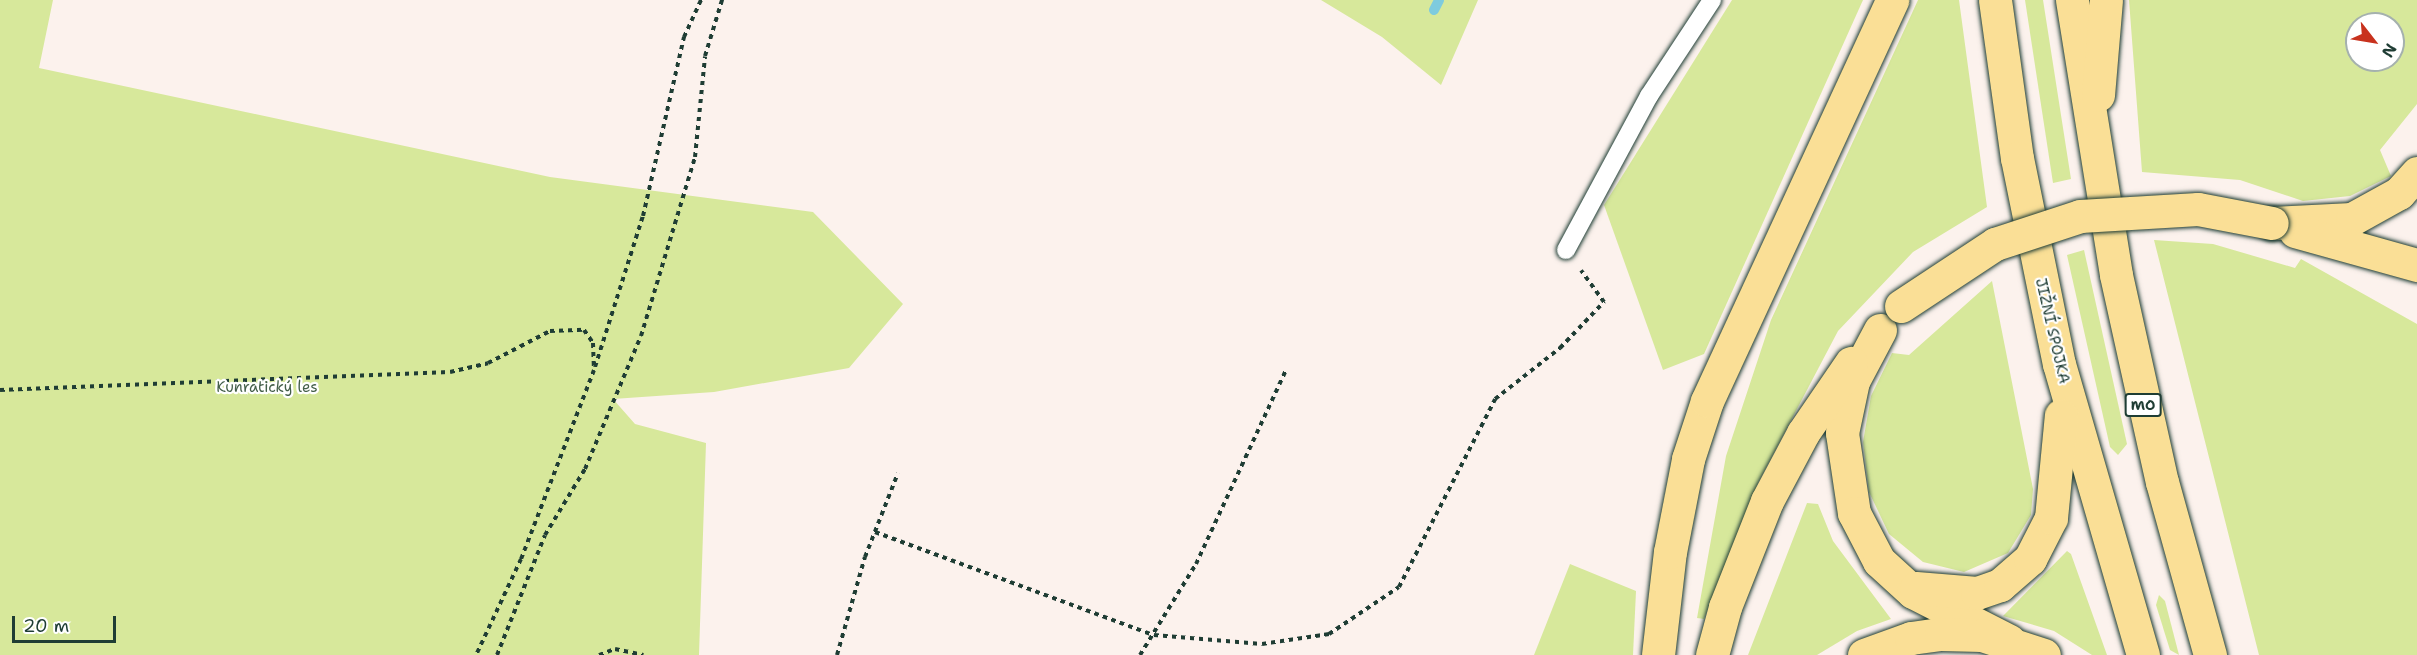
<!DOCTYPE html>
<html>
<head>
<meta charset="utf-8">
<style>
  body { margin:0 }
  #map { position:relative; width:2417px; height:655px; overflow:hidden; background:#fcf2ed; font-family:"Shantell Sans",sans-serif }
  div>[style] { position:absolute }
  [style*='--x'] { left:calc(var(--x)*1px); top:calc(var(--y)*1px); width:calc(var(--w)*1px); rotate:calc(var(--a)*1deg) }
  .green>* { inset:0; background:#d7e89b }
  .stream>* { height:10px; margin:-5px; padding:0 5px; transform-origin:5px; border-radius:5px; background:#7ecbde }
  .path>* { height:4px; margin-top:-2px; transform-origin:0; background:repeating-linear-gradient(90deg,#1f3d34 0 4.5px,transparent 0 9px) }
  .roads { filter:drop-shadow(0 0 2px #1f3d34) drop-shadow(0 0 2px #1f3d34) }
  .lane>* { height:18px; margin:-9px; padding:0 9px; transform-origin:9px; border-radius:9px; background:#fff }
  .highway>* { height:33px; margin:-16.5px; padding:0 16.5px; transform-origin:16.5px; border-radius:16.5px; background:#fadf96 }
  .bridges { filter:drop-shadow(0 0 2px #1f3d34) drop-shadow(0 0 2px #1f3d34) }
  .highway-bridge>* { height:33px; margin:-16.5px; padding:0 16.5px; transform-origin:16.5px; border-radius:16.5px; background:#fadf96 }
  span { translate:-50% -50%; white-space:nowrap; text-align:center; line-height:1.15; -webkit-text-stroke:4.5px #fff; paint-order:stroke }
  .shield-label span { padding:2px 4px; background:#fff; border:2px solid; border-radius:4px; -webkit-text-stroke-width:0 }
  .shield-label { font-size:14px; color:#1f3d34; font-weight:700 }
  .street-label { font-size:15px; color:#1f3d34 }
  .park-label { font-size:15px; color:#445f49 }
  .north { position:absolute; left:2345px; top:12px; width:60px; height:60px; box-sizing:border-box; background:#fff; border:2px solid #a5b1ae; border-radius:50%; rotate:121deg; font-size:16px; font-weight:700; line-height:24px; text-align:center; color:#1f3d34 }
  .north::after { content:''; display:block; margin:auto; width:21px; height:27px; background:#c8321e; clip-path:polygon(50% 0,100% 100%,50% 72%,0 100%) }
  .scale { position:absolute; left:12px; top:616px; width:104px; height:27px; box-sizing:border-box; border:3px solid #1f3d34; border-top:0; padding-left:8px; font-size:18px; line-height:21px; white-space:nowrap; color:#1f3d34; -webkit-text-stroke:4px #fff; paint-order:stroke }
</style>
</head>
<body>
<div id="map">
  <div class="green">
    <div style="clip-path:polygon(0 0,53px 0,39px 68px,550px 177px,813px 212px,903px 304px,849px 368px,714px 392px,613px 399px,635px 424px,706px 443px,699px 655px,0 655px)"></div>
    <div style="clip-path:polygon(1321px 0,1478px 0,1441px 85px,1382px 37px)"></div>
    <div style="clip-path:polygon(1732px 0,1863px 0,1704px 354px,1663px 370px,1604px 205px)"></div>
    <div style="clip-path:polygon(1918px 0,1959px 0,1987px 207px,1913px 252px,1838px 331px,1759px 481px,1704px 619px,1697px 618px,1726px 456px,1771px 320px)"></div>
    <div style="clip-path:polygon(2025px 0,2043px 0,2071px 179px,2053px 183px)"></div>
    <div style="clip-path:polygon(evenodd,2129px 0,2417px 0,2417px 104px,2380px 150px,2391px 176px,2350px 196px,2303px 201px,2240px 180px,2142px 172px,2129px 0,2357px 24px,2393px 24px,2393px 60px,2357px 60px,2357px 24px)"></div>
    <div style="clip-path:polygon(2154px 240px,2213px 244px,2295px 268px,2301px 259px,2417px 324px,2417px 655px,2259px 655px)"></div>
    <div style="clip-path:polygon(2084px 250px,2127px 444px,2118px 455px,2110px 447px,2067px 255px)"></div>
    <div style="clip-path:polygon(1992px 281px,2033px 489px,2031px 515px,2008px 553px,1964px 572px,1923px 562px,1889px 534px,1869px 492px,1863px 442px,1871px 396px,1892px 353px,1909px 355px)"></div>
    <div style="clip-path:polygon(1807px 503px,1818px 504px,1833px 541px,1891px 619px,1857px 631px,1817px 655px,1748px 655px)"></div>
    <div style="clip-path:polygon(2067px 551px,2071px 554px,2107px 655px,2092px 655px,2054px 631px,2003px 616px)"></div>
    <div style="clip-path:polygon(1570px 564px,1636px 591px,1633px 655px,1534px 655px)"></div>
    <div style="clip-path:polygon(2159px 595px,2165px 601px,2179px 655px,2170px 650px,2156px 605px)"></div>
  </div>
  <div class="stream">
    <div style="--x:1434;--y:10;--w:11;--a:-63"></div>
  </div>
  <div class="path">
    <div style="--x:595;--y:367;--w:158;--a:-72.4"></div>
    <div style="--x:643;--y:216;--w:184;--a:-77.1"></div>
    <div style="--x:684;--y:37;--w:41;--a:-65.3"></div>
    <div style="--x:0;--y:390;--w:450;--a:-2.3"></div>
    <div style="--x:450;--y:372;--w:39;--a:-13"></div>
    <div style="--x:488;--y:363;--w:70;--a:-27.3"></div>
    <div style="--x:550;--y:331;--w:34;--a:-2"></div>
    <div style="--x:584;--y:330;--w:16;--a:55"></div>
    <div style="--x:593;--y:343;--w:27;--a:88"></div>
    <div style="--x:594;--y:370;--w:203;--a:111.1"></div>
    <div style="--x:521;--y:559;--w:106;--a:115.1"></div>
    <div style="--x:875;--y:532;--w:297;--a:20.3"></div>
    <div style="--x:1154;--y:635;--w:108;--a:4.8"></div>
    <div style="--x:1262;--y:644;--w:68;--a:-8.5"></div>
    <div style="--x:1329;--y:634;--w:84;--a:-33.9"></div>
    <div style="--x:1399;--y:587;--w:211;--a:-62.9"></div>
    <div style="--x:1495;--y:399;--w:83;--a:-38.1"></div>
    <div style="--x:1560;--y:348;--w:64;--a:-46.3"></div>
    <div style="--x:1604;--y:302;--w:39;--a:-126"></div>
    <div style="--x:497;--y:655;--w:129;--a:-68.2"></div>
    <div style="--x:545;--y:535;--w:77;--a:-58.8"></div>
    <div style="--x:585;--y:469;--w:144;--a:-67.2"></div>
    <div style="--x:641;--y:336;--w:187;--a:-73.2"></div>
    <div style="--x:695;--y:157;--w:101;--a:-84.3"></div>
    <div style="--x:705;--y:56;--w:59;--a:-73.1"></div>
    <div style="--x:599;--y:655;--w:17;--a:-21"></div>
    <div style="--x:615;--y:649;--w:29;--a:12"></div>
    <div style="--x:837;--y:655;--w:102;--a:-74.1"></div>
    <div style="--x:865;--y:557;--w:90;--a:-68.6"></div>
    <div style="--x:1140;--y:655;--w:107;--a:-58.4"></div>
    <div style="--x:1196;--y:564;--w:212;--a:-65.1"></div>
  </div>
  <div class="roads">
    <div class="lane">
      <div style="--x:1566;--y:250;--w:175;--a:-61.7"></div>
      <div style="--x:1649;--y:96;--w:115;--a:-56.7"></div>
    </div>
    <div class="highway">
      <div style="--x:1995;--y:0;--w:160;--a:82.1"></div>
      <div style="--x:2017;--y:158;--w:210;--a:78.5"></div>
      <div style="--x:2059;--y:364;--w:303;--a:73.9"></div>
      <div style="--x:2072;--y:0;--w:278;--a:80.9"></div>
      <div style="--x:2116;--y:275;--w:212;--a:77.5"></div>
      <div style="--x:2162;--y:482;--w:180;--a:74.5"></div>
      <div style="--x:2098;--y:95;--w:95;--a:-85.2"></div>
      <div style="--x:2272;--y:223;--w:80;--a:-2.9"></div>
      <div style="--x:2352;--y:219;--w:54;--a:-29"></div>
      <div style="--x:2399;--y:193;--w:27;--a:-48"></div>
      <div style="--x:2295;--y:231;--w:127;--a:15.6"></div>
      <div style="--x:1880;--y:330;--w:58;--a:117.9"></div>
      <div style="--x:1853;--y:381;--w:53;--a:101.9"></div>
      <div style="--x:1842;--y:433;--w:81;--a:81.5"></div>
      <div style="--x:1854;--y:513;--w:54;--a:62.5"></div>
      <div style="--x:1879;--y:561;--w:46;--a:42.4"></div>
      <div style="--x:1913;--y:592;--w:108;--a:27"></div>
      <div style="--x:1916;--y:588;--w:61;--a:4.7"></div>
      <div style="--x:1977;--y:593;--w:24;--a:-19"></div>
      <div style="--x:2000;--y:585;--w:40;--a:-41"></div>
      <div style="--x:2030;--y:559;--w:46;--a:-62.9"></div>
      <div style="--x:2051;--y:518;--w:103;--a:-84.5"></div>
      <div style="--x:1658;--y:655;--w:104;--a:-83.4"></div>
      <div style="--x:1670;--y:552;--w:95;--a:-79"></div>
      <div style="--x:1688;--y:459;--w:61;--a:-71.9"></div>
      <div style="--x:1707;--y:401;--w:442;--a:-65.2"></div>
      <div style="--x:1712;--y:655;--w:50;--a:-74.8"></div>
      <div style="--x:1725;--y:607;--w:114;--a:-68.4"></div>
      <div style="--x:1767;--y:501;--w:77;--a:-62.1"></div>
      <div style="--x:1803;--y:433;--w:85;--a:-55.6"></div>
      <div style="--x:1864;--y:655;--w:50;--a:-19.9"></div>
      <div style="--x:1911;--y:638;--w:30;--a:-8"></div>
      <div style="--x:1941;--y:634;--w:41;--a:1.4"></div>
      <div style="--x:1982;--y:635;--w:65;--a:17.9"></div>
    </div>
  </div>
  <div class="bridges">
    <div class="highway-bridge">
      <div style="--x:1901;--y:306;--w:113;--a:-33.4"></div>
      <div style="--x:1995;--y:244;--w:89;--a:-18.2"></div>
      <div style="--x:2080;--y:216;--w:118;--a:-3.4"></div>
      <div style="--x:2198;--y:209;--w:75;--a:10.7"></div>
    </div>
  </div>
  <div class="shield-label">
    <span style="left:2143px;top:405px">MO</span>
  </div>
  <div class="street-label">
    <span style="left:2052px;top:331px;rotate:77deg">JIŽNÍ SPOJKA</span>
  </div>
  <div class="park-label">
    <span style="left:267px;top:388px">Kunratický les</span>
  </div>
  <div class="north">N</div>
  <div class="scale">20 m</div>
</div>
</body>
</html>
